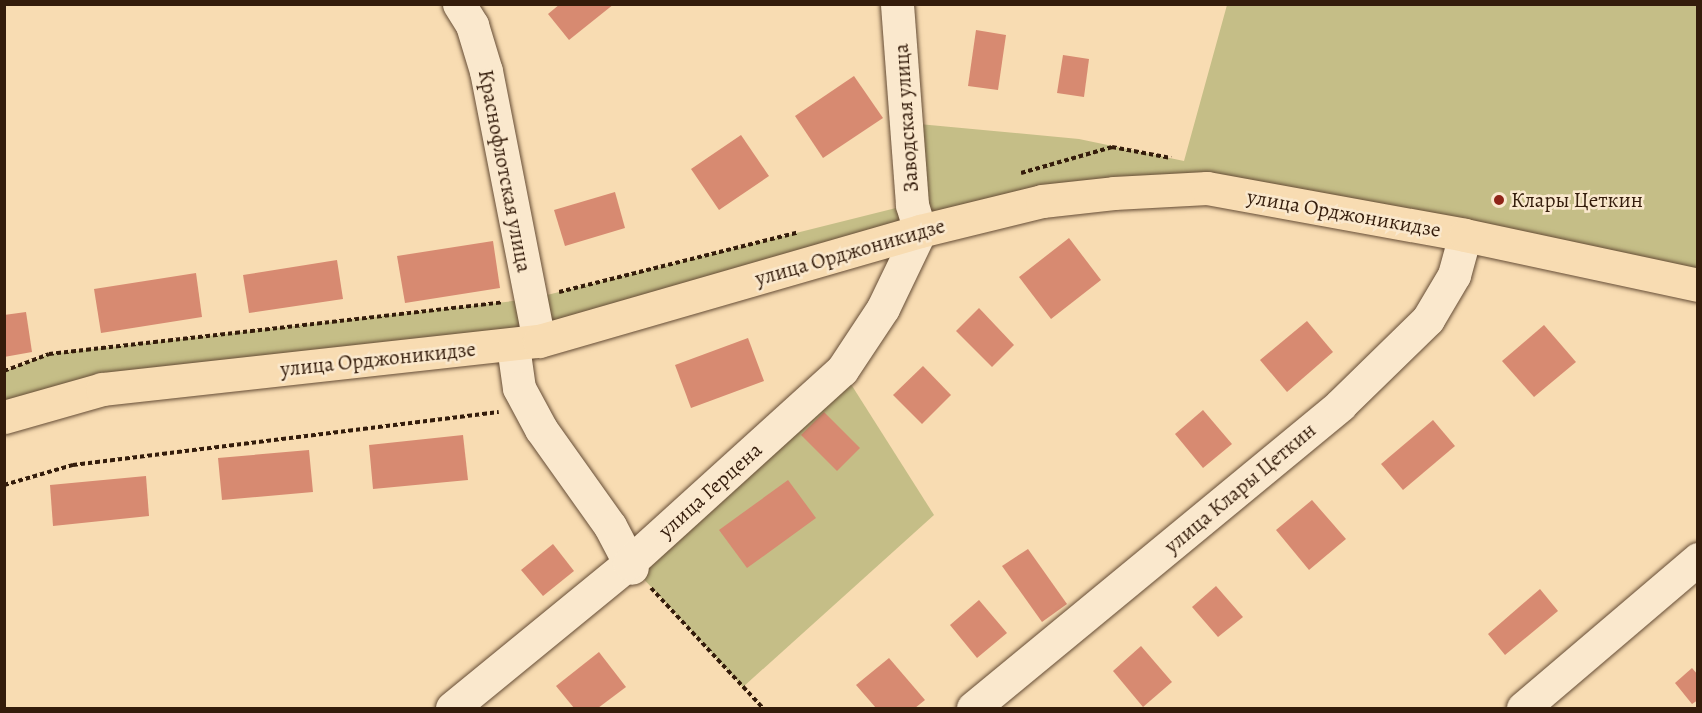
<!DOCTYPE html>
<html>
<head>
<meta charset="utf-8">
<style>
  body { margin:0 }
  #map { position:relative; width:1702px; height:713px; overflow:hidden; background:#f8dcb2; font-family:Alegreya,serif }
  div>[style] { position:absolute }
  [style*='--x'] { left:calc(var(--x)*1px); top:calc(var(--y)*1px); width:calc(var(--w)*1px); rotate:calc(var(--a)*1deg) }
  .green>* { inset:0; background:#c5be87 }
  .building>* { inset:0; background:#d78a71 }
  .path>* { height:4px; margin-top:-2px; transform-origin:0; background:repeating-linear-gradient(90deg,#341c0b 0 4.5px,transparent 0 7.5px) }
  .roads { filter:drop-shadow(0 0 2px #654c35) drop-shadow(0 0 2px #654c35) }
  .minor>* { height:33px; margin:-16.5px; padding:0 16.5px; transform-origin:16.5px; border-radius:16.5px; background:#fae8cd }
  .major>* { height:33px; margin:-16.5px; padding:0 16.5px; transform-origin:16.5px; border-radius:16.5px; background:#f8dcb2 }
  .dots>* { width:16px; height:16px; translate:-50% -50%; box-sizing:border-box; border:3px solid #fae8cd; border-radius:50% }
  span { translate:-50% -50%; white-space:nowrap; text-align:center; line-height:1.15; -webkit-text-stroke:5px #fae8cd; paint-order:stroke }
  .street-label { font-size:21px; color:#341c0b }
  .poi-label { font-size:21px; color:#341c0b }
  .left { translate:0 -50%; text-align:left }
  .frame { position:absolute; inset:0; border:6px solid #341c0b; pointer-events:none }
</style>
</head>
<body>
<div id="map">
  <div class="green">
    <div style="clip-path:polygon(1227px 5px,1697px 5px,1697px 285px,1465px 235px,1114px 193px,539px 341px,5px 417px,5px 371px,49px 354px,531px 299px,912px 204px,908px 123px,1079px 139px,1184px 161px)"></div>
    <div style="clip-path:polygon(842px 370px,934px 515px,743px 687px,629px 563px)"></div>
  </div>
  <div class="building">
    <div style="clip-path:polygon(560px 4px,614px 4px,569px 40px,548px 14px)"></div>
    <div style="clip-path:polygon(976px 30px,1006px 35px,998px 90px,968px 86px)"></div>
    <div style="clip-path:polygon(1063px 55px,1089px 59px,1084px 97px,1057px 93px)"></div>
    <div style="clip-path:polygon(854px 76px,883px 118px,823px 158px,795px 116px)"></div>
    <div style="clip-path:polygon(741px 135px,769px 176px,719px 210px,691px 169px)"></div>
    <div style="clip-path:polygon(615px 192px,625px 228px,565px 246px,554px 210px)"></div>
    <div style="clip-path:polygon(1069px 238px,1101px 280px,1051px 319px,1019px 277px)"></div>
    <div style="clip-path:polygon(493px 241px,500px 288px,405px 303px,397px 256px)"></div>
    <div style="clip-path:polygon(337px 260px,343px 299px,249px 313px,243px 275px)"></div>
    <div style="clip-path:polygon(196px 273px,202px 317px,101px 333px,94px 289px)"></div>
    <div style="clip-path:polygon(979px 308px,1014px 345px,992px 367px,956px 331px)"></div>
    <div style="clip-path:polygon(26px 312px,32px 352px,4px 357px,4px 315px)"></div>
    <div style="clip-path:polygon(1307px 321px,1333px 352px,1287px 392px,1260px 360px)"></div>
    <div style="clip-path:polygon(1544px 325px,1576px 362px,1534px 397px,1502px 361px)"></div>
    <div style="clip-path:polygon(748px 338px,764px 381px,691px 408px,675px 365px)"></div>
    <div style="clip-path:polygon(923px 366px,951px 395px,922px 424px,893px 395px)"></div>
    <div style="clip-path:polygon(1203px 410px,1232px 444px,1203px 468px,1175px 434px)"></div>
    <div style="clip-path:polygon(824px 412px,860px 448px,837px 471px,801px 435px)"></div>
    <div style="clip-path:polygon(1433px 420px,1455px 446px,1403px 490px,1381px 464px)"></div>
    <div style="clip-path:polygon(463px 435px,468px 480px,373px 489px,369px 445px)"></div>
    <div style="clip-path:polygon(309px 450px,313px 492px,222px 500px,218px 458px)"></div>
    <div style="clip-path:polygon(146px 476px,149px 516px,53px 526px,50px 485px)"></div>
    <div style="clip-path:polygon(788px 480px,816px 518px,747px 568px,719px 530px)"></div>
    <div style="clip-path:polygon(1312px 500px,1346px 539px,1309px 570px,1276px 530px)"></div>
    <div style="clip-path:polygon(553px 544px,574px 571px,543px 596px,521px 570px)"></div>
    <div style="clip-path:polygon(1028px 549px,1067px 604px,1042px 622px,1002px 566px)"></div>
    <div style="clip-path:polygon(1216px 586px,1243px 617px,1218px 637px,1192px 607px)"></div>
    <div style="clip-path:polygon(1540px 589px,1558px 611px,1505px 655px,1488px 634px)"></div>
    <div style="clip-path:polygon(979px 600px,1007px 633px,977px 658px,950px 625px)"></div>
    <div style="clip-path:polygon(1141px 646px,1172px 682px,1143px 707px,1113px 671px)"></div>
    <div style="clip-path:polygon(599px 652px,626px 687px,598px 708px,574px 708px,556px 686px)"></div>
    <div style="clip-path:polygon(889px 658px,925px 700px,915px 708px,876px 708px,856px 685px)"></div>
    <div style="clip-path:polygon(1692px 668px,1698px 675px,1698px 700px,1692px 704px,1675px 683px)"></div>
  </div>
  <div class="path">
    <div style="--x:1021;--y:173;--w:95;--a:-15.9"></div>
    <div style="--x:1112;--y:147;--w:60;--a:10.6"></div>
    <div style="--x:559;--y:292;--w:247;--a:-14"></div>
    <div style="--x:4;--y:371;--w:48;--a:-20.7"></div>
    <div style="--x:49;--y:354;--w:456;--a:-6.5"></div>
    <div style="--x:4;--y:485;--w:72;--a:-16.2"></div>
    <div style="--x:73;--y:465;--w:429;--a:-7.1"></div>
    <div style="--x:651;--y:588;--w:164;--a:47"></div>
  </div>
  <div class="roads">
    <div class="minor">
      <div style="--x:459;--y:4;--w:25;--a:58"></div>
      <div style="--x:472;--y:25;--w:48;--a:73.1"></div>
      <div style="--x:486;--y:71;--w:275;--a:78.9"></div>
      <div style="--x:513;--y:346;--w:42;--a:81.9"></div>
      <div style="--x:519;--y:388;--w:47;--a:61.8"></div>
      <div style="--x:541;--y:429;--w:119;--a:54.6"></div>
      <div style="--x:610;--y:526;--w:47;--a:62.4"></div>
      <div style="--x:452;--y:708;--w:229;--a:-39.3"></div>
      <div style="--x:629;--y:563;--w:287;--a:-42.2"></div>
      <div style="--x:842;--y:370;--w:74;--a:-56.5"></div>
      <div style="--x:883;--y:308;--w:85;--a:-64.3"></div>
      <div style="--x:920;--y:231;--w:28;--a:-107"></div>
      <div style="--x:912;--y:204;--w:201;--a:-94.3"></div>
      <div style="--x:973;--y:708;--w:476;--a:-39.5"></div>
      <div style="--x:1340;--y:405;--w:123;--a:-44.3"></div>
      <div style="--x:1428;--y:319;--w:51;--a:-59.4"></div>
      <div style="--x:1454;--y:275;--w:41;--a:-74.6"></div>
      <div style="--x:1523;--y:708;--w:230;--a:-40.4"></div>
    </div>
    <div class="major">
      <div style="--x:4;--y:417;--w:102;--a:-15.9"></div>
      <div style="--x:102;--y:389;--w:440;--a:-6.3"></div>
      <div style="--x:539;--y:341;--w:397;--a:-16.1"></div>
      <div style="--x:920;--y:231;--w:126;--a:-13.8"></div>
      <div style="--x:1042;--y:201;--w:72;--a:-6.3"></div>
      <div style="--x:1114;--y:193;--w:93;--a:-3.1"></div>
      <div style="--x:1207;--y:188;--w:262;--a:10.3"></div>
      <div style="--x:1465;--y:235;--w:238;--a:12.1"></div>
    </div>
  </div>
  <div class="dots">
    <div style="left:1499px;top:200px;background:#8f2418"></div>
  </div>
  <div class="street-label">
    <span style="left:906px;top:118px;rotate:-94deg">Заводская улица</span>
    <span style="left:505px;top:171px;rotate:79deg">Краснофлотская улица</span>
    <span style="left:1344px;top:213px;rotate:10deg">улица Орджоникидзе</span>
    <span style="left:850px;top:252px;rotate:-16deg">улица Орджоникидзе</span>
    <span style="left:378px;top:359px;rotate:-6deg">улица Орджоникидзе</span>
    <span style="left:1240px;top:488px;rotate:-40deg">улица Клары Цеткин</span>
    <span style="left:710px;top:490px;rotate:-42deg">улица Герцена</span>
  </div>
  <div class="poi-label">
    <span class="left" style="left:1511px;top:200px">Клары Цеткин</span>
  </div>
  <div class="frame"></div>
</div>
</body>
</html>
